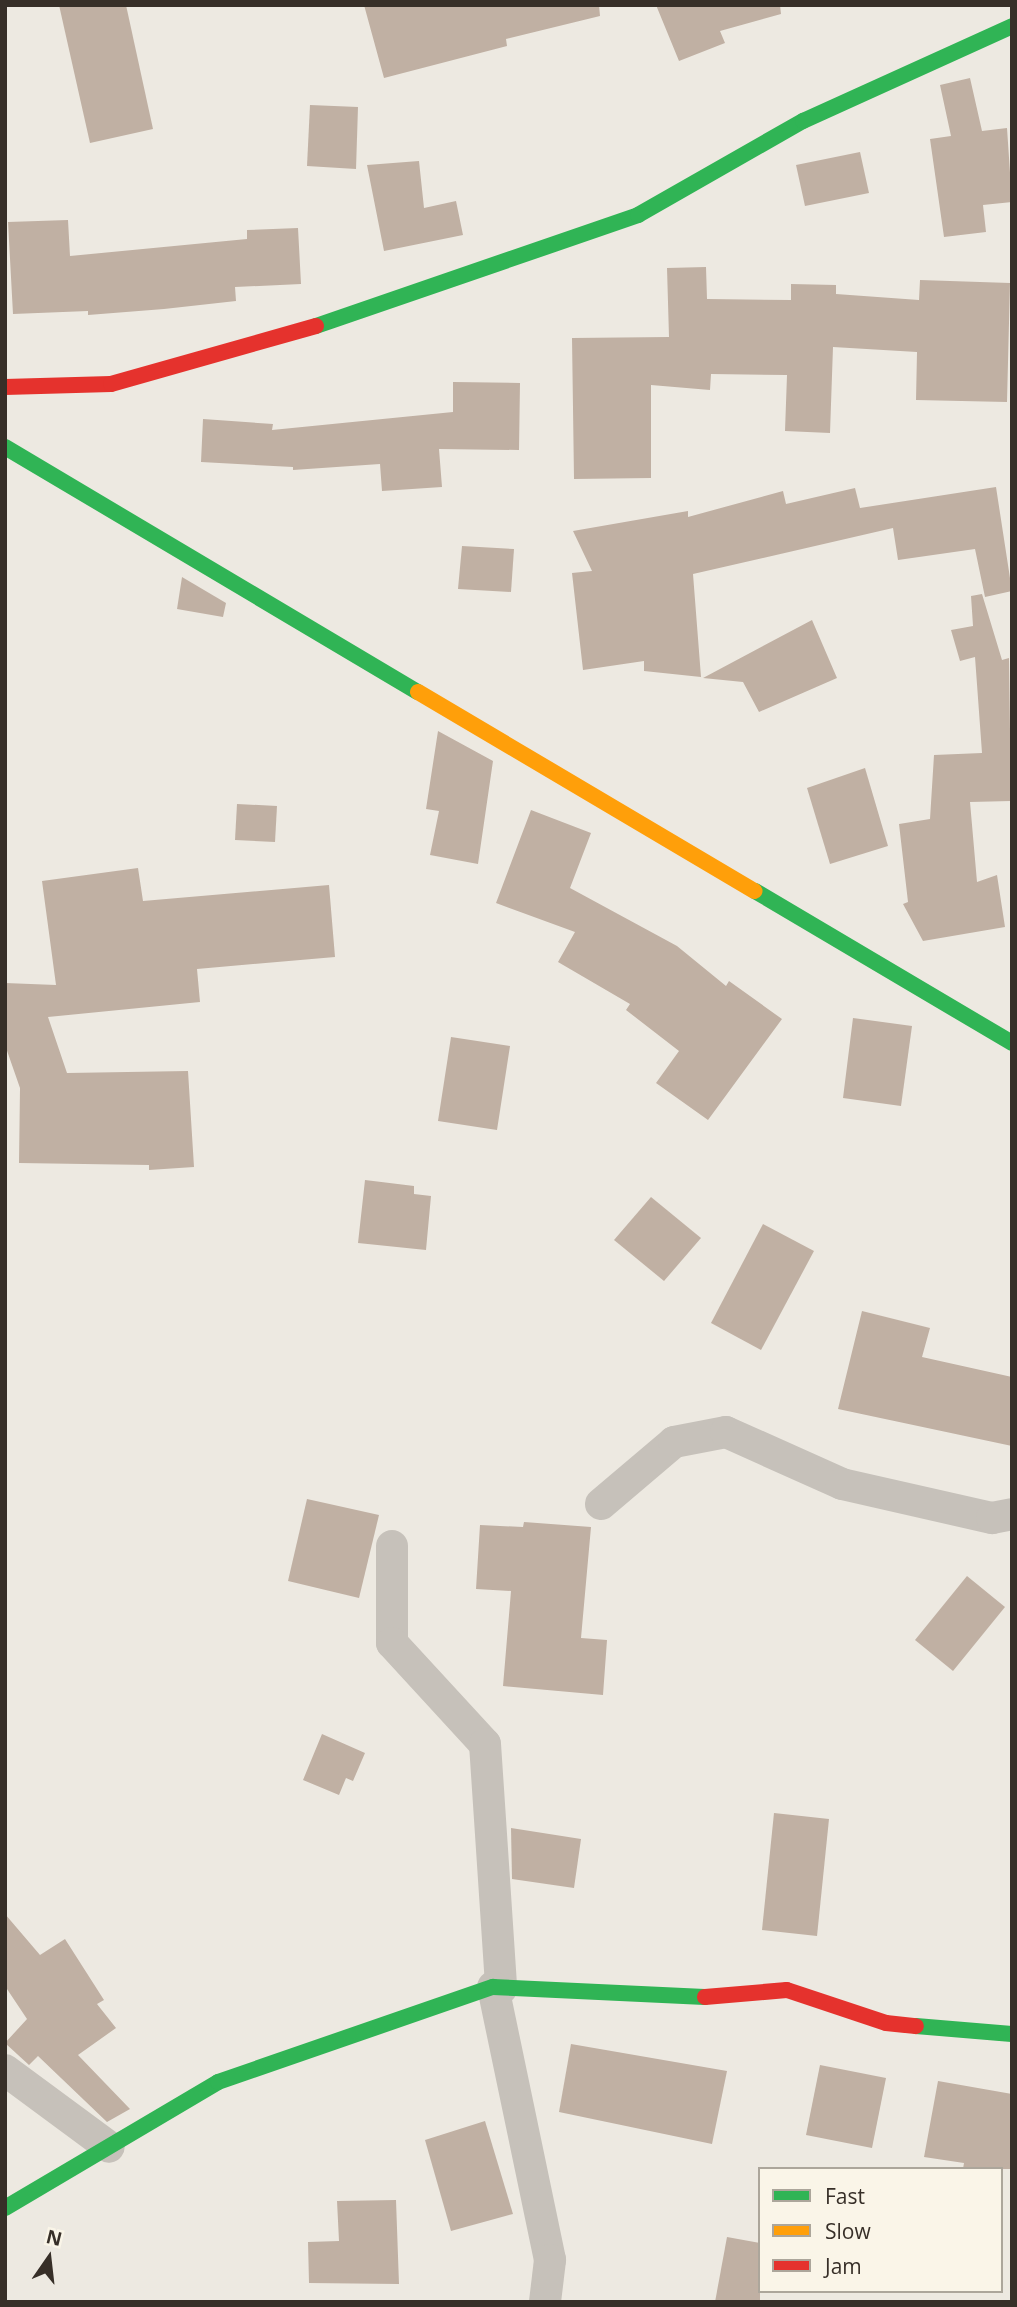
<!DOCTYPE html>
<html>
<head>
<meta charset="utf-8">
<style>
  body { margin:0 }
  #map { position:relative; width:1017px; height:2307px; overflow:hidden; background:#ede9e1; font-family:"Open Sans",sans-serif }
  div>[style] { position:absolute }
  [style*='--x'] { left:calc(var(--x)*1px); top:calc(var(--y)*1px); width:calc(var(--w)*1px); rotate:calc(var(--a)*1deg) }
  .building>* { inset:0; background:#c0b0a3 }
  .street>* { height:32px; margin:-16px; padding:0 16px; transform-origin:16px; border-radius:16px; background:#c6c1ba }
  .fast>* { height:16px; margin:-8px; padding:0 8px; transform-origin:8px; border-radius:8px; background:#30b455 }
  .slow>* { height:16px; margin:-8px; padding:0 8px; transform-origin:8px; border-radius:8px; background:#ff9f0a }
  .jam>* { height:16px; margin:-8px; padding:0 8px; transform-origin:8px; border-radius:8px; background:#e5322d }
  span { translate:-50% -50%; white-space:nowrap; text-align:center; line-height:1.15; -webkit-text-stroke:6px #faf5e8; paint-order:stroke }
  .frame { position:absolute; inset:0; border:7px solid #372f28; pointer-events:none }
  .legend { position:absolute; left:758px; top:2167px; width:245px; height:126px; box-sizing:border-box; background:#faf5e8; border:2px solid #aca69b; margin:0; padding:9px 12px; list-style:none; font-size:21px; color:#372f28 }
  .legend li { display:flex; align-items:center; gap:14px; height:35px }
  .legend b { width:35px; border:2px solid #aca69b }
  .north { position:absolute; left:14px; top:2223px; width:70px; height:70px; -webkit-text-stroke:5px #faf5e8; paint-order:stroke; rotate:14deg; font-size:19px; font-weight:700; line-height:28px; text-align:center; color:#372f28 }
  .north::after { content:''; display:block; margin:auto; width:24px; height:32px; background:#372f28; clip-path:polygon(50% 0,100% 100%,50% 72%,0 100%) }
</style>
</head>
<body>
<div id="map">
  <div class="building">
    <div style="clip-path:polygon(59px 5px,126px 5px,153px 129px,90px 143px)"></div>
    <div style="clip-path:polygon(364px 5px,599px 5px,600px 16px,506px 39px,507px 46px,384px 78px)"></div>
    <div style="clip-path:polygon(656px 5px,780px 5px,781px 14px,720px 31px,725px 43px,679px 61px)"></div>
    <div style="clip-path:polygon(970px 78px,982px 131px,1007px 128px,1012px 202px,983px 205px,986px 232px,944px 237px,930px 139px,951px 136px,940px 85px)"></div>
    <div style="clip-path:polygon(310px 105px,358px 107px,356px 169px,307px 166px)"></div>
    <div style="clip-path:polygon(860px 152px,869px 193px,805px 206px,796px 165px)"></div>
    <div style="clip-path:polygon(419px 161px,424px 208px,456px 201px,463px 235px,384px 251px,367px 165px)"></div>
    <div style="clip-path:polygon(68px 220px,70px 256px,247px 239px,247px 230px,298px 228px,301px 284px,235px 287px,236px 301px,164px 309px,88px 315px,88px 311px,13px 314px,8px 222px)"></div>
    <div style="clip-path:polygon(706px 267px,707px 299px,791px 300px,791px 284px,836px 285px,836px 294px,919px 300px,920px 280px,1010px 283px,1007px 402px,916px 400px,917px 352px,833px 347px,830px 433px,785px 431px,787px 375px,711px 374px,710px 390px,651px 385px,651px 478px,574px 479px,572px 338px,669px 337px,667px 268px)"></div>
    <div style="clip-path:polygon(453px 382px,520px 383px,519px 450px,439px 449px,442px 487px,382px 491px,380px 464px,293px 470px,293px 467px,201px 462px,203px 419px,273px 424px,272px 430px,453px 412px)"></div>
    <div style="clip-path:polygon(996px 487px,1012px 591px,985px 597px,975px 549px,898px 560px,893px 528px,693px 574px,701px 677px,644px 671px,644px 661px,583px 670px,572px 573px,592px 571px,573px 531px,688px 511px,688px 517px,783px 491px,786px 504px,855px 488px,860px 508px)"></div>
    <div style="clip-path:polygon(462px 546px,514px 549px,511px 592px,458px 589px)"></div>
    <div style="clip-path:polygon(182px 577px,226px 603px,223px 617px,177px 609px)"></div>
    <div style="clip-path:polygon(982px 594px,1002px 660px,1009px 658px,1011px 801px,970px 802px,977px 882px,997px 875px,1005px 927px,923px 941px,903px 904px,908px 902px,899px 824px,930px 819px,934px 755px,982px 753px,975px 657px,960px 661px,951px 630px,973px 626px,971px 596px)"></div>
    <div style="clip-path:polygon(812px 620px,837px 678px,759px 712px,743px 682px,703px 678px)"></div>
    <div style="clip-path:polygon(438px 731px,493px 761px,478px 864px,430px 855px,439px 811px,426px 809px)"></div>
    <div style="clip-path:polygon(865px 768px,888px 846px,830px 864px,807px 788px)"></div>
    <div style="clip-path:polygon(237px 804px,277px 806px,275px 842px,235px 840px)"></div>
    <div style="clip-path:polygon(531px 810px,591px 833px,570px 888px,677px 946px,726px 986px,729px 981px,782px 1019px,708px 1120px,656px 1083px,679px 1051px,626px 1010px,630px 1004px,558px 962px,575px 932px,496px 903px)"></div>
    <div style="clip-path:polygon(138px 868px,143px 901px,329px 885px,335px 957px,197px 969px,200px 1002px,48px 1017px,67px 1073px,188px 1071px,194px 1167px,149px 1170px,149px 1165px,19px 1163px,20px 1088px,5px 1045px,5px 983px,56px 985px,42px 881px)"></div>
    <div style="clip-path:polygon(853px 1018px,912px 1026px,901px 1106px,843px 1098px)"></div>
    <div style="clip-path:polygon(451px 1037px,510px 1046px,497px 1130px,438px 1121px)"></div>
    <div style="clip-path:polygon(365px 1180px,414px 1186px,414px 1194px,431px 1196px,426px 1250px,358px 1243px)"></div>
    <div style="clip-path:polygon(651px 1197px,701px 1238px,664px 1281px,614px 1240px)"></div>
    <div style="clip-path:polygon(763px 1224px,814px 1251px,761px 1350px,711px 1323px)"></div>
    <div style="clip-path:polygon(862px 1311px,930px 1328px,922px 1357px,1012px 1377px,1012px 1446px,838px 1409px)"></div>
    <div style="clip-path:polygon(307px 1499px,379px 1515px,359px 1598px,288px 1581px)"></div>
    <div style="clip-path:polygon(524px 1522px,591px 1527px,581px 1638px,607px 1640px,603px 1695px,503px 1686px,511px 1591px,476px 1589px,480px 1525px,523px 1527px)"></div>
    <div style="clip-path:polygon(967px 1576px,1005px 1607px,953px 1671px,915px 1640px)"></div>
    <div style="clip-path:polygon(322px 1734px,365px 1753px,353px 1781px,346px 1778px,339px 1795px,303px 1780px)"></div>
    <div style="clip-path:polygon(774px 1813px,829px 1819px,817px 1936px,762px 1930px)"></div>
    <div style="clip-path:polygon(511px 1828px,581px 1839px,574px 1888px,512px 1879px)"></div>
    <div style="clip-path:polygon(5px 1914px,40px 1955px,65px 1939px,104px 2000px,97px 2004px,116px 2028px,78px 2055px,130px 2109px,107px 2122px,38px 2056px,29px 2065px,5px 2043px,27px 2019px,5px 1986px)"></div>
    <div style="clip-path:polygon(571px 2044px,727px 2071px,712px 2144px,559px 2112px)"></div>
    <div style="clip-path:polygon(820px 2065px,886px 2078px,872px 2148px,806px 2135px)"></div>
    <div style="clip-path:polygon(938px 2081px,1012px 2094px,1012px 2169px,963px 2169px,964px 2163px,924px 2157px)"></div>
    <div style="clip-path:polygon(485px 2121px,513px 2214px,451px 2231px,425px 2140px)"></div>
    <div style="clip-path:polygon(396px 2200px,399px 2284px,309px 2283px,308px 2242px,339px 2241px,337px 2201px)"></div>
    <div style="clip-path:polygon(727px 2237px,760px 2243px,760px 2302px,715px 2302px)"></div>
  </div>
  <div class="street">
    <div style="--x:601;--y:1504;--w:96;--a:-40.3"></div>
    <div style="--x:674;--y:1442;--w:53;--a:-10.9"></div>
    <div style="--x:726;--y:1432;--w:127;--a:24.1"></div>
    <div style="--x:842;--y:1484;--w:154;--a:12.8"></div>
    <div style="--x:992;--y:1518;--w:20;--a:-11"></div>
    <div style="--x:392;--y:1546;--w:97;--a:90"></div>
    <div style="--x:392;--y:1643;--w:137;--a:47.4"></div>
    <div style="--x:485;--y:1744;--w:245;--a:86.2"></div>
    <div style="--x:493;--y:1987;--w:279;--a:78.2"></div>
    <div style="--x:550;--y:2260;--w:42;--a:96.8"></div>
    <div style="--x:5;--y:2070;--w:129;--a:36.5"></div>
  </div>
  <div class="fast">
    <div style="--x:316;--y:326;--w:341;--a:-19"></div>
    <div style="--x:638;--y:215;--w:190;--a:-29.7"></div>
    <div style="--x:803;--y:121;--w:230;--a:-24.4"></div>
    <div style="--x:5;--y:447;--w:480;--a:30.7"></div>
    <div style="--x:755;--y:891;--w:299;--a:30.6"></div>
    <div style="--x:916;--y:2026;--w:96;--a:4.8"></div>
    <div style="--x:5;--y:2208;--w:247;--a:-30.6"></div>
    <div style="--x:218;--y:2082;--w:291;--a:-19.1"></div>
    <div style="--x:493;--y:1987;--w:212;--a:2.7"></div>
  </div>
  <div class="slow">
    <div style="--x:418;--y:692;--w:391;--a:30.6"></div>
  </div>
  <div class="jam">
    <div style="--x:5;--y:387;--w:106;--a:-1.6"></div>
    <div style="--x:111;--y:384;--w:213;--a:-15.8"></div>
    <div style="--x:705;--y:1997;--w:82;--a:-4.9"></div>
    <div style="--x:787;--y:1990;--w:104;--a:18.4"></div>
    <div style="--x:886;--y:2023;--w:30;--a:6"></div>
  </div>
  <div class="frame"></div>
  <ul class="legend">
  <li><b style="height:9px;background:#30b455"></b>Fast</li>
  <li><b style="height:9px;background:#ff9f0a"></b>Slow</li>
  <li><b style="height:9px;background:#e5322d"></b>Jam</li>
  </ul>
  <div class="north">N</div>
</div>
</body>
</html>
